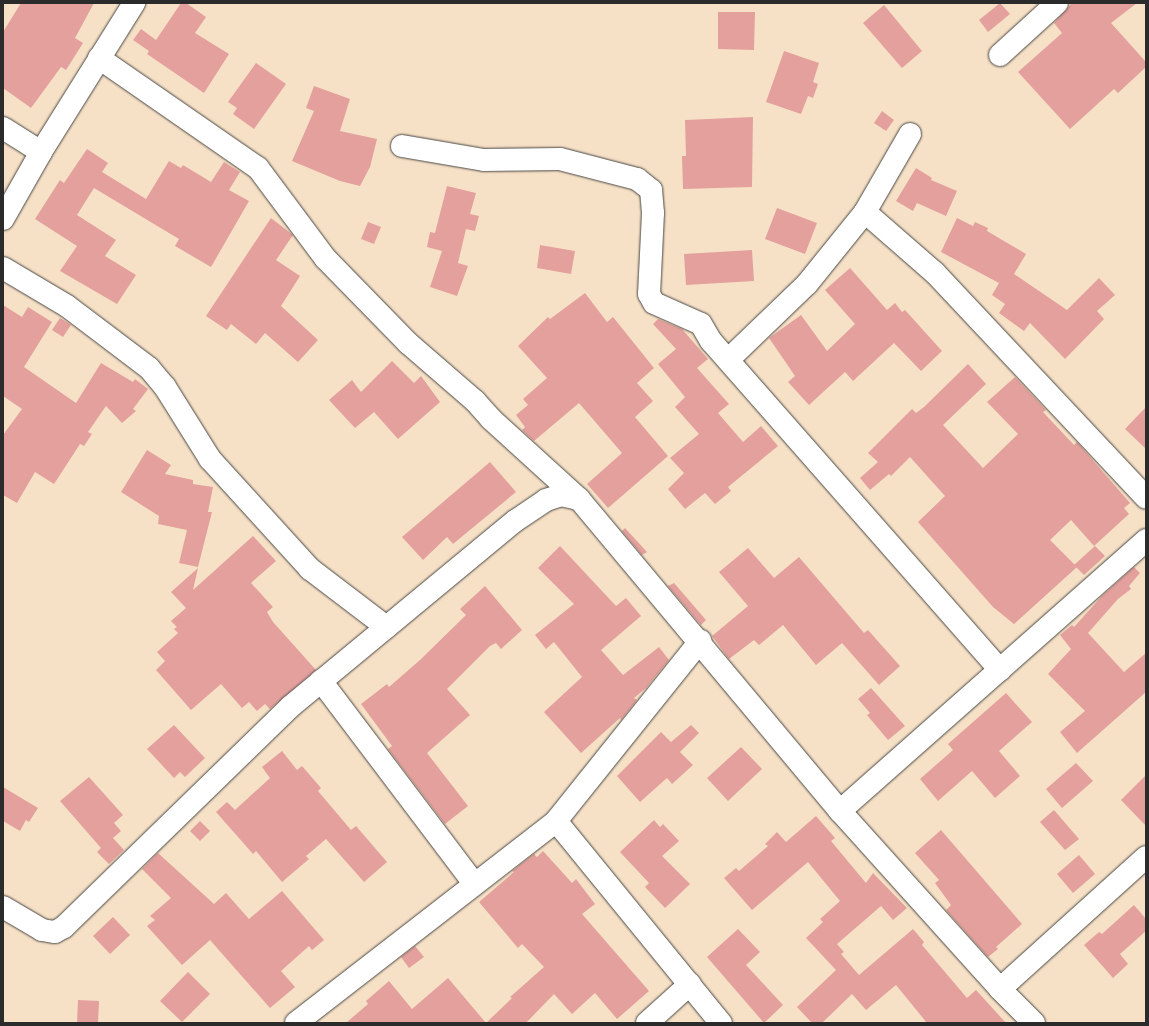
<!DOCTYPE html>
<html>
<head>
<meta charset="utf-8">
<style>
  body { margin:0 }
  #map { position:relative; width:1149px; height:1026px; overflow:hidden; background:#f6e1c7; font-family:"IM FELL DW Pica",serif }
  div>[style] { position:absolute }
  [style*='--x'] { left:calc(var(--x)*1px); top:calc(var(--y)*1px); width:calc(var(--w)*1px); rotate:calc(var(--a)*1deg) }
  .building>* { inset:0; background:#e4a09d }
  .roads { filter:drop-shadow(0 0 1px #494642) drop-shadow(0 0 1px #494642) }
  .minor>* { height:22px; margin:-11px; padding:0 11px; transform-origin:11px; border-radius:11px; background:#fff }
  span { translate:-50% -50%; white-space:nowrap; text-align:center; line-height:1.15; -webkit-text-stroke:4px #fcf5e5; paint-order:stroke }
  .frame { position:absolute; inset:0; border:4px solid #2b2b2b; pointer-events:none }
</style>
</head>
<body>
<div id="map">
  <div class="building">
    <div style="clip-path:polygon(21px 3px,94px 3px,75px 38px,83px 43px,66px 70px,61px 67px,31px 108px,3px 88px,3px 32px)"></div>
    <div style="clip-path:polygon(181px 3px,186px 3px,206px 17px,195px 33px,229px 54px,204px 93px,147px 54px,149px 51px,133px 40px,141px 29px,156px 40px)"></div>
    <div style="clip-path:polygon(1000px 3px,1010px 14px,988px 32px,979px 20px)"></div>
    <div style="clip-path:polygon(1072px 3px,1137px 3px,1111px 23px,1146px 62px,1146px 67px,1118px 93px,1114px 89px,1070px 129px,1018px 72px,1062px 33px,1054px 23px)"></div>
    <div style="clip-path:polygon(884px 5px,922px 51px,902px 68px,863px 23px)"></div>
    <div style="clip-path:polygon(718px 12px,755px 12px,754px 50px,718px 49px)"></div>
    <div style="clip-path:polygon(784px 51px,819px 63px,813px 82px,818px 84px,813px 98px,808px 96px,801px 114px,766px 102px)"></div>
    <div style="clip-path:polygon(256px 63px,286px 84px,254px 129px,233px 114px,237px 108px,228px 102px)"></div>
    <div style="clip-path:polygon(314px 86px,350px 99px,340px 131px,377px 139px,370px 167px,360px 186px,340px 181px,292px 161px,314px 111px,306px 108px)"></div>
    <div style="clip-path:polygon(882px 111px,894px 120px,886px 131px,874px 123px)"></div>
    <div style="clip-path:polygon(753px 117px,752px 187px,683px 189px,682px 156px,686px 156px,685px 120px)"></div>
    <div style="clip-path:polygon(87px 149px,108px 163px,102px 172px,146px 199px,169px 161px,181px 168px,183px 165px,211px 182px,224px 162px,240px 172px,229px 190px,249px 201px,211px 267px,175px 246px,179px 239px,94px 188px,77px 215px,116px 240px,105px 256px,136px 275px,117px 304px,60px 271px,77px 246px,35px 219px,60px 180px,64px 183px)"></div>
    <div style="clip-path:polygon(916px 168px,932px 178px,931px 180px,957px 191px,946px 216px,917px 203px,913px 211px,896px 201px)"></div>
    <div style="clip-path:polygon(447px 186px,476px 193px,470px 214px,479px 216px,475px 231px,466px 229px,458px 263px,468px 266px,457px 296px,430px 287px,442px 251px,427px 247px,430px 232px,435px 233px)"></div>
    <div style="clip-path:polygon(777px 208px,817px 223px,805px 254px,765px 239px)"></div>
    <div style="clip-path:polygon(271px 218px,293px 235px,276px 260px,300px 276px,281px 306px,318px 340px,298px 362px,265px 333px,256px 344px,231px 324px,227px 330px,206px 316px)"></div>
    <div style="clip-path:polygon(957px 218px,973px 226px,975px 222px,988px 228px,987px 231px,1026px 254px,1014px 274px,1067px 310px,1099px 278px,1115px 295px,1097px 311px,1104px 319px,1065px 359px,1030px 323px,1024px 331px,999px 313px,1005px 304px,992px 295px,999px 283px,941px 252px)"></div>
    <div style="clip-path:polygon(368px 222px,381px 227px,374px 244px,361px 239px)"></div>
    <div style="clip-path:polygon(540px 245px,575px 251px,571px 274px,537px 268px)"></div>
    <div style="clip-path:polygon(752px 250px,754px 281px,686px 285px,684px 254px)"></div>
    <div style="clip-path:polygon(850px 268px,887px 310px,895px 303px,902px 312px,905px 310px,942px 351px,921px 371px,894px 343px,853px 381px,845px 372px,809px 405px,788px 382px,795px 376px,769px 338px,801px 315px,827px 351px,855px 324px,825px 290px)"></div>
    <div style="clip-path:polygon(585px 293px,607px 322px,613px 317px,654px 368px,637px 383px,653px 401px,635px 417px,668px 456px,608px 508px,587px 484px,622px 453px,579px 403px,534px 441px,522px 430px,525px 427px,516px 415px,528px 405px,523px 399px,547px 378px,518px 346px,548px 317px,550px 319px)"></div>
    <div style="clip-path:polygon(3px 305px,22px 317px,28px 307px,52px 322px,24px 367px,76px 403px,101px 363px,133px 382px,135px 379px,148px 389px,133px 409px,136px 411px,122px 423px,106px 406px,88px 432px,92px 434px,84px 446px,80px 444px,54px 484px,35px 472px,17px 503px,3px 495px,3px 435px,22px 409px,3px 396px)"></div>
    <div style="clip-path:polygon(60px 318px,71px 325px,63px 337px,52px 330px)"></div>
    <div style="clip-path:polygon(658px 319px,682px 329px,708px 359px,697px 368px,729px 404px,718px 413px,743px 442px,761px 426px,778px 446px,728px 487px,731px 491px,715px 504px,705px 493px,685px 509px,668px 489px,684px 473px,670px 458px,699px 434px,675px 407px,685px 397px,658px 364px,676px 349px,653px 324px)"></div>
    <div style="clip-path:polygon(392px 361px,414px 383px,421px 376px,440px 402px,398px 439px,374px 412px,355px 428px,329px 400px,352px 380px,361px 392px)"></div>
    <div style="clip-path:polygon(968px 364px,986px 384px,943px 425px,983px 468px,1018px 434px,987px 402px,1015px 377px,1046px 410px,1043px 412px,1074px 445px,1077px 442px,1130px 503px,1124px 508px,1129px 514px,1094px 546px,1071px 520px,1050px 540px,1077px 567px,1014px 624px,993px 607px,918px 522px,945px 496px,910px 457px,891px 476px,889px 474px,870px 490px,860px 478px,878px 462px,868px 453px,912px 409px,916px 413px,924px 407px)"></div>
    <div style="clip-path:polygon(1146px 407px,1146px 449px,1125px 429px)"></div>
    <div style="clip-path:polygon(147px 450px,171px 465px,165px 474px,193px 480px,193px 484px,213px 487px,208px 512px,212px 512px,198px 567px,179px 563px,187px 530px,158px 524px,159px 516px,121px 492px)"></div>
    <div style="clip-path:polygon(490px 462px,516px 492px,453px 544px,447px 537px,423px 560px,402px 537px)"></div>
    <div style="clip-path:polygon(625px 528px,647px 552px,642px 555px,622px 531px)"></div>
    <div style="clip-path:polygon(253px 536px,276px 561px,251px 583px,273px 607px,267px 612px,273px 622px,316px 670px,270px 709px,265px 704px,257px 711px,249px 702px,242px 708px,221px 684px,191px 710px,156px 670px,165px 661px,157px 652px,178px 633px,174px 629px,177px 627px,171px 621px,186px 608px,171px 592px,198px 568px,193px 590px)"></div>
    <div style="clip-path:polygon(560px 546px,616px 606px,626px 598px,641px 616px,601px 650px,623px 675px,659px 647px,669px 660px,646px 688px,634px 698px,637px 700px,621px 720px,620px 718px,581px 753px,544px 712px,582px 677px,554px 642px,546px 649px,535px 635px,574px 604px,538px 568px)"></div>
    <div style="clip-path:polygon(1095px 546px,1105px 556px,1084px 575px,1074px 565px)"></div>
    <div style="clip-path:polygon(748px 548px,774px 578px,799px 557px,864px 633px,868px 630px,900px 666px,879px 685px,842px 643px,816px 665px,783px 625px,759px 645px,754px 640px,729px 659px,712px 636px,748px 606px,719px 572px)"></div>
    <div style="clip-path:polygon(1134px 567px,1140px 573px,1129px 586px,1131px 589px,1118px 599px,1088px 633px,1124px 672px,1146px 653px,1146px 692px,1077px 753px,1060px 732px,1085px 711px,1048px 674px,1071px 649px,1060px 635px,1072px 625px,1074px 627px,1102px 596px)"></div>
    <div style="clip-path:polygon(674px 583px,706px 620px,701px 625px,668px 586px)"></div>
    <div style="clip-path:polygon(485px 586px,522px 630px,501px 649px,496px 643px,490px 646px,447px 689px,470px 715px,427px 753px,468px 806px,445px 824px,388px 749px,392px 746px,361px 704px,387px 684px,389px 687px,420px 660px,466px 615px,460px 609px)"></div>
    <div style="clip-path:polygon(871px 688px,905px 726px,888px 740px,867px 715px,870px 713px,858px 699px)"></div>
    <div style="clip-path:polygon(1006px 693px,1032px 722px,999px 751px,1020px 776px,995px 798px,972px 771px,938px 801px,920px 779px,953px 750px,948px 744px)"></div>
    <div style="clip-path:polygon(174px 725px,205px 758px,185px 777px,180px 772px,174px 778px,147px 749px)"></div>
    <div style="clip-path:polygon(691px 725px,699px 733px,680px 752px,693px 765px,672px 784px,667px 778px,640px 802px,617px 776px,661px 732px,671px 742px)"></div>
    <div style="clip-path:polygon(741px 747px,762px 769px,728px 801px,707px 778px)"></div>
    <div style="clip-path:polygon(282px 751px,297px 770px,302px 766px,321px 788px,318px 791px,351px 830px,356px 826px,387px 862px,364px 882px,326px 839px,306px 856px,309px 859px,282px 882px,256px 851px,253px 854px,216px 812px,227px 802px,235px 810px,270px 778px,262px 767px)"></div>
    <div style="clip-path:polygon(1076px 763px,1093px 781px,1062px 808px,1046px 789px)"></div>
    <div style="clip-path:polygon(1146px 775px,1146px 826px,1121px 800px)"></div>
    <div style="clip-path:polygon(89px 777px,123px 815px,114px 823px,121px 831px,113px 838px,124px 850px,109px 864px,97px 852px,101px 848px,60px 801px)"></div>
    <div style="clip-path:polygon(3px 787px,38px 808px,29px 822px,26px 820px,20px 831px,3px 821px)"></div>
    <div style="clip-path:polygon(1054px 810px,1079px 839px,1065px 850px,1040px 822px)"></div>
    <div style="clip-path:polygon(816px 816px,835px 838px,831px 841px,866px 883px,873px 873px,907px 908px,893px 920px,881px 906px,837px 944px,844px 952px,841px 954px,859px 975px,913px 929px,924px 942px,922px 945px,967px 998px,976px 990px,1006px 1023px,927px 1023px,896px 985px,866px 1010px,852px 994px,822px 1023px,812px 1023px,797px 1007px,836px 970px,806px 938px,823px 922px,820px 919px,840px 901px,808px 862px,752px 910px,724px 878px,736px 868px,739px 871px,768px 846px,765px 844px,777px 832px,786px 842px)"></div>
    <div style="clip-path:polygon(654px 820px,660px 827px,663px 824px,679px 841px,662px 856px,690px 884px,665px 908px,645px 887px,649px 883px,620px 852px)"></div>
    <div style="clip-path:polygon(200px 821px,210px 831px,200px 841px,190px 831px)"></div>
    <div style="clip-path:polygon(941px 830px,1022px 924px,996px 947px,998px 949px,988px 957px,946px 910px,951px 905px,935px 883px,939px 880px,915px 853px)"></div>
    <div style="clip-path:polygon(543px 851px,572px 883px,576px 879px,595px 904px,582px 914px,649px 991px,617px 1019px,595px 993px,572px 1014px,554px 994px,526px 1023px,346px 1023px,368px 1004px,366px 1001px,389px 981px,412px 1009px,448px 978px,486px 1023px,512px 998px,510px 997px,544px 967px,522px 944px,518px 948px,479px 902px,514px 872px,512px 871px,534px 854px,537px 857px)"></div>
    <div style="clip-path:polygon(158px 853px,214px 904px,226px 893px,249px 919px,282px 891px,324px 940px,312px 950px,309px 946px,281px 971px,295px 987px,270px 1008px,210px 940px,182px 965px,147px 926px,155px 920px,150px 916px,171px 898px,142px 869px)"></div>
    <div style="clip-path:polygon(1079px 855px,1095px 874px,1073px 893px,1057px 874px)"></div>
    <div style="clip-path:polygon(1134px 905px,1146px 919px,1146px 931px,1120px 954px,1128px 964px,1113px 978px,1084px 945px,1099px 932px,1102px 934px)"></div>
    <div style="clip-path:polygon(113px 917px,130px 935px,110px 954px,93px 936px)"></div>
    <div style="clip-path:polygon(738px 929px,760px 952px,746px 965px,783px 1005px,764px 1023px,707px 957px)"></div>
    <div style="clip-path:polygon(415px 946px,424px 957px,409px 968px,401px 957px)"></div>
    <div style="clip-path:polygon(188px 972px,210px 994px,182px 1022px,160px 1001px)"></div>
    <div style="clip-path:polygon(78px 1000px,99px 1001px,98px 1023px,77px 1023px)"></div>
  </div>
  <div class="roads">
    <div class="minor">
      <div style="--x:1000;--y:55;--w:77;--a:-42.4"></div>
      <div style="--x:99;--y:58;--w:193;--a:34.7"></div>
      <div style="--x:258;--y:168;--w:112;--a:53.3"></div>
      <div style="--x:325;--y:258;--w:119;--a:45.7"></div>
      <div style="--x:408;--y:343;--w:89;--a:40.9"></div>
      <div style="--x:475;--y:401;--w:24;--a:48"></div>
      <div style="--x:491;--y:419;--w:119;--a:42.3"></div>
      <div style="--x:3;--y:128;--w:45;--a:32.3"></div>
      <div style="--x:402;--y:146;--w:83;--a:9.7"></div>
      <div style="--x:484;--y:160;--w:76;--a:-0.8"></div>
      <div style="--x:560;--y:159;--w:80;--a:14.6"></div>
      <div style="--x:637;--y:179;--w:18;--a:38"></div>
      <div style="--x:651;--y:190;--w:23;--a:85"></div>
      <div style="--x:653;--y:213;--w:81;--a:92.8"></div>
      <div style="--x:649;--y:294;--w:10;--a:61"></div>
      <div style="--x:654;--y:303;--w:51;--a:24.1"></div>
      <div style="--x:701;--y:324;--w:20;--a:60"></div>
      <div style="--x:711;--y:341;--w:438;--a:48.7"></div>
      <div style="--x:865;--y:212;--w:93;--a:41.1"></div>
      <div style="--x:935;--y:273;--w:308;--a:46.8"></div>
      <div style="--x:3;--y:219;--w:77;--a:-60.4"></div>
      <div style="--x:41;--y:152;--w:176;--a:-58"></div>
      <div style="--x:3;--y:268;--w:74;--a:30.7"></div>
      <div style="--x:67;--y:306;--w:103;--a:37.1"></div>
      <div style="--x:149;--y:368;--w:25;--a:50"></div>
      <div style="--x:165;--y:387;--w:85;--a:58"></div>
      <div style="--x:210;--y:459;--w:149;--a:47.7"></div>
      <div style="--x:310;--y:569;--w:96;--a:37.3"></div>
      <div style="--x:729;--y:359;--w:108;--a:-43.9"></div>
      <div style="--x:807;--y:284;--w:92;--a:-51.1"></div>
      <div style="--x:865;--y:212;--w:90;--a:-60"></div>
      <div style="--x:321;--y:681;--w:253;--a:52.9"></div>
      <div style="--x:840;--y:811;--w:409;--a:-41.5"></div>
      <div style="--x:556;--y:821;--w:261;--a:50.8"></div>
      <div style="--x:3;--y:907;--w:45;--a:30.5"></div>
      <div style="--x:42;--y:930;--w:13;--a:9"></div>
      <div style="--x:55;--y:932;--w:10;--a:-29"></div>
      <div style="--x:64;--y:927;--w:315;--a:-44.2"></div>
      <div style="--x:290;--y:707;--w:292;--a:-39.6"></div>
      <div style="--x:515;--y:521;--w:37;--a:-34"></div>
      <div style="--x:546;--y:500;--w:16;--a:-18"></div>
      <div style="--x:561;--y:495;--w:18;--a:13"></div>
      <div style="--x:579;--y:499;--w:407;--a:50.1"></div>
      <div style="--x:840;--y:811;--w:239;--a:48"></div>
      <div style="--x:1000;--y:989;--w:48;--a:45"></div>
      <div style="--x:1000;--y:989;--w:197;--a:-42.1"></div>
      <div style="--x:296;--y:1023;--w:329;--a:-37.8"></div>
      <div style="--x:556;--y:821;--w:231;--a:-51.3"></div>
      <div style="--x:647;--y:1023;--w:58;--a:-42.2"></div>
    </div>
  </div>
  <div class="frame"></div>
</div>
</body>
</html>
